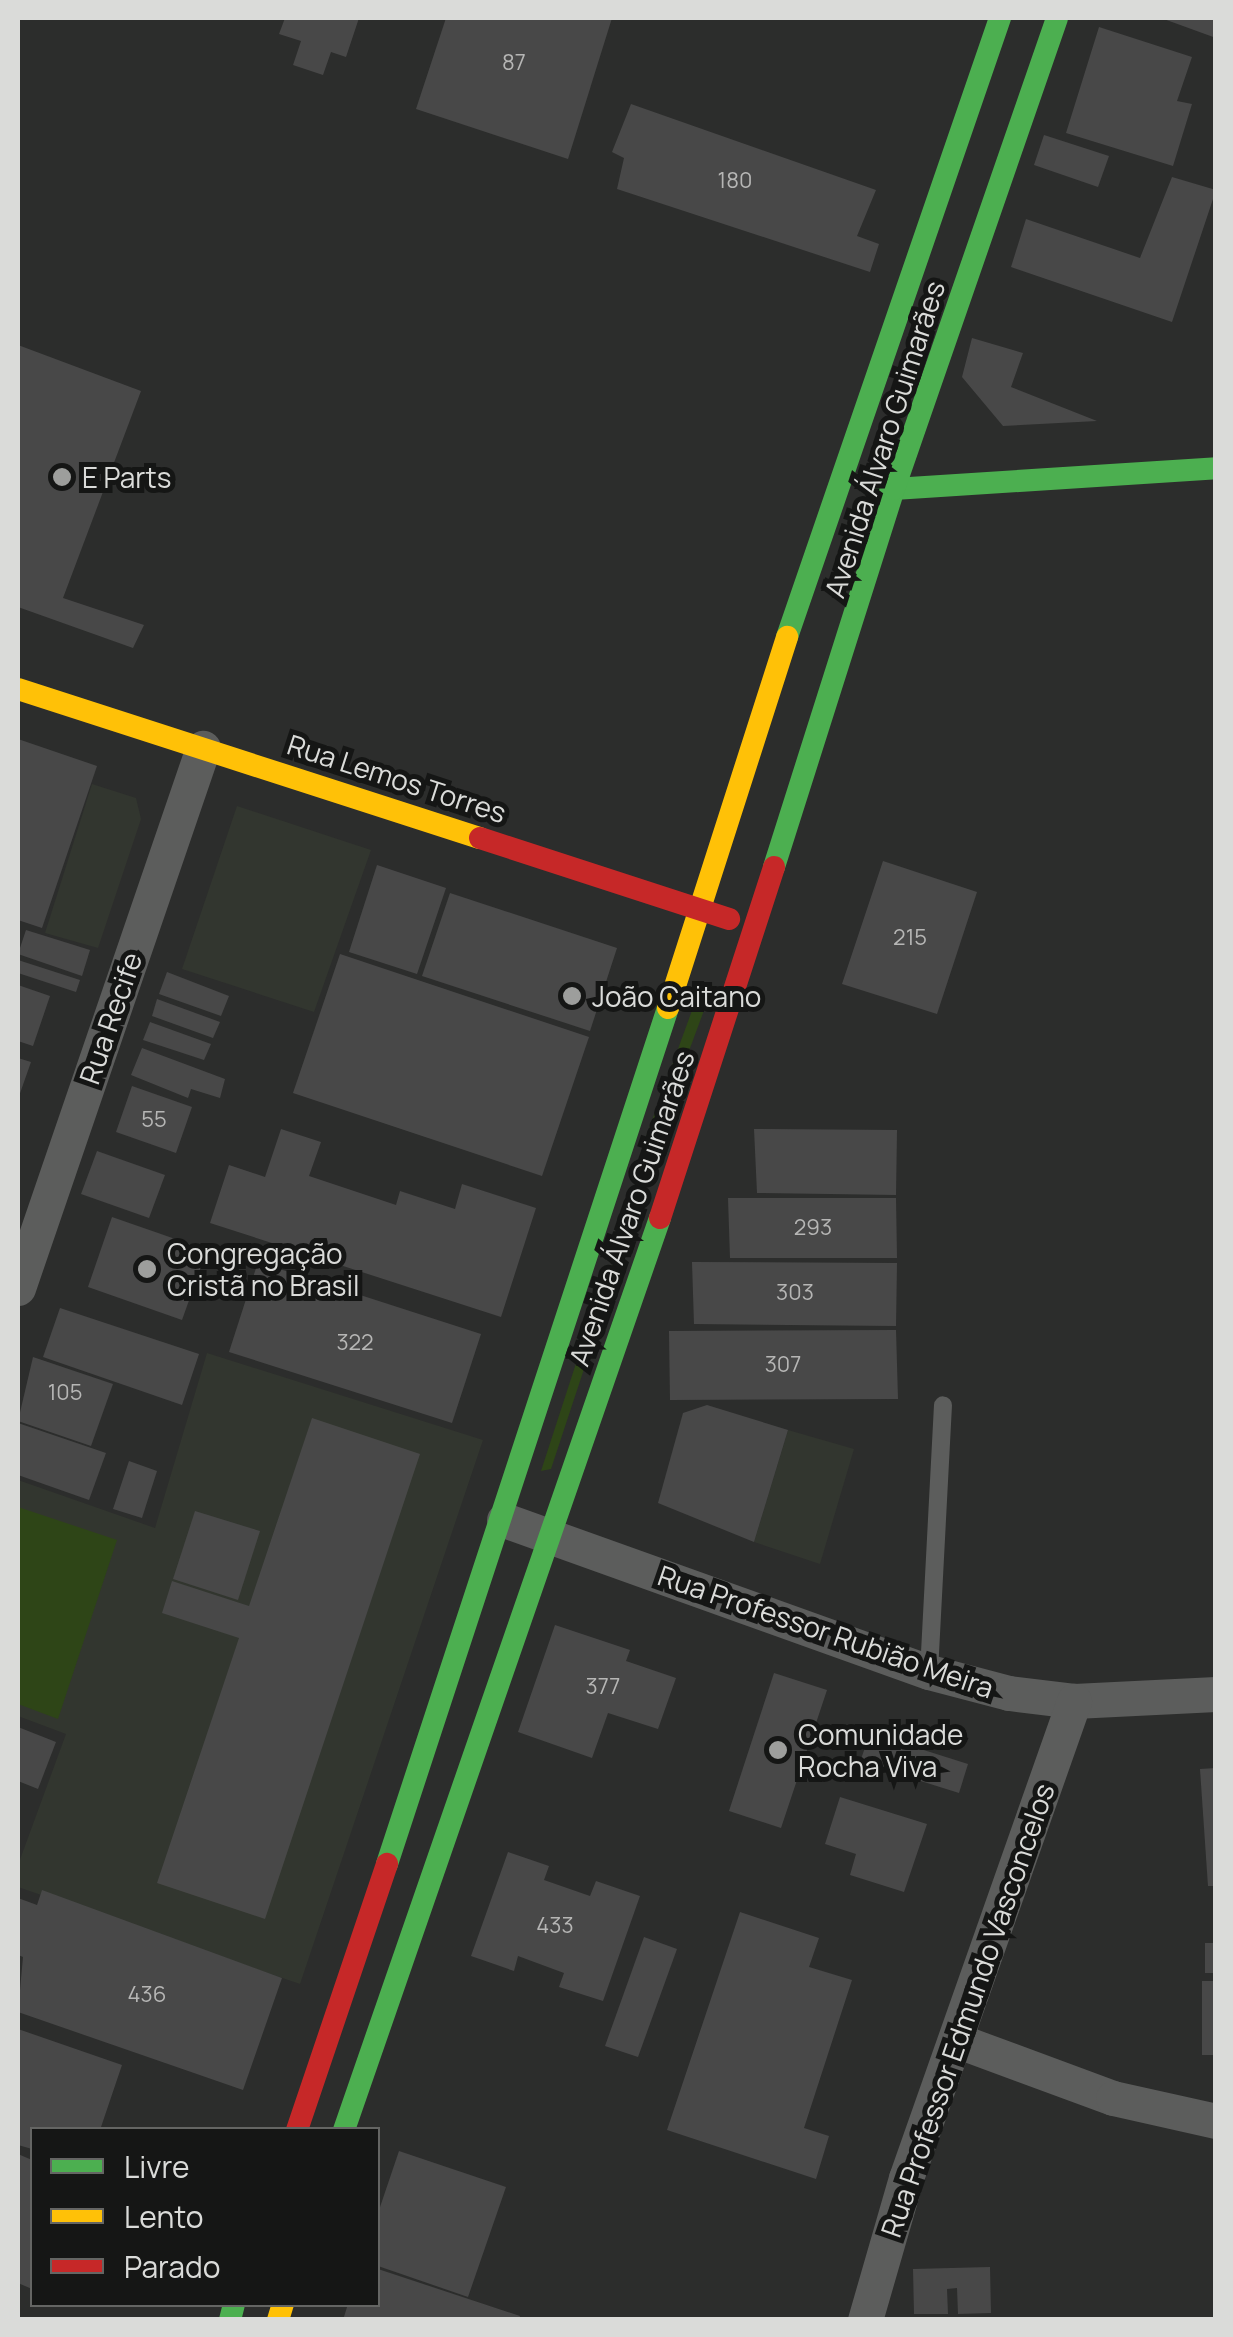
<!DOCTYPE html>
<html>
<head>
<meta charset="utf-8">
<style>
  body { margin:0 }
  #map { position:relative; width:1233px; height:2337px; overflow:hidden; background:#2c2d2c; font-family:Manrope,sans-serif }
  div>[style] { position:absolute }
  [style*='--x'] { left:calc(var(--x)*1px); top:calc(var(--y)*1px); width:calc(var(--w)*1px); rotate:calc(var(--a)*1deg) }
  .built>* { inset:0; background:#32362f }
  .green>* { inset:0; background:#2e4517 }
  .building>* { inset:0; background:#484848 }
  .lane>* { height:18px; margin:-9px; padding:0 9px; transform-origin:9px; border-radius:9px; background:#5c5d5c }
  .street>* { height:35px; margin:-17.5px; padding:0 17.5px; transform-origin:17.5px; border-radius:17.5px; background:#5c5d5c }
  .fast>* { height:22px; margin:-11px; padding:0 11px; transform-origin:11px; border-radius:11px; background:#4caf50 }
  .slow>* { height:22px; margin:-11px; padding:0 11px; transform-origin:11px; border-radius:11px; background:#ffc107 }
  .jam>* { height:22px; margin:-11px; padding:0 11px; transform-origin:11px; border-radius:11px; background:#c62828 }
  .dots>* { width:28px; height:28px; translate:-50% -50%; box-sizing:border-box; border:5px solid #151615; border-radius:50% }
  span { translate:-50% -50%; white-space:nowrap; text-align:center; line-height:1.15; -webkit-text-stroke:10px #151615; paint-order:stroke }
  .number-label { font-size:22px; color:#b6b6b5 }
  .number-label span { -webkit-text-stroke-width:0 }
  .street-label { font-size:28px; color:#dadbd9 }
  .poi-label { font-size:28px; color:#dadbd9 }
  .left { translate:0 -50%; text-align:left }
  .frame { position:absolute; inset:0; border:20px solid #dadbd9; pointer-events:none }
  .legend { position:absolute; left:30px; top:2127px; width:350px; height:180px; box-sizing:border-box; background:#151615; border:2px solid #646563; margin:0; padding:12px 18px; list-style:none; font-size:30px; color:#dadbd9 }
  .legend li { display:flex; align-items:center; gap:20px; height:50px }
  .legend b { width:50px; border:2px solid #646563 }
</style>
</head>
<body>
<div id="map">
  <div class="built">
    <div style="clip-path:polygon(92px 784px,136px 798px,141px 819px,98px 948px,45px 933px)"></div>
    <div style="clip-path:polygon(237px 806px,371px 850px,314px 1012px,182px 969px)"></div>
    <div style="clip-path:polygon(207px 1353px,483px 1440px,300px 1984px,18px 1887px,18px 1865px,66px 1734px,18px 1716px,18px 1480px,155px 1528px)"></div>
    <div style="clip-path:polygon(788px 1430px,854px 1449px,820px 1564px,754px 1542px)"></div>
  </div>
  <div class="green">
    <div style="clip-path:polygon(702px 983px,713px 986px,655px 1143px,646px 1137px)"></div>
    <div style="clip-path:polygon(608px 1265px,618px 1266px,551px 1469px,541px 1471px)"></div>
    <div style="clip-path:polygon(18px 1507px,117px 1540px,58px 1719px,18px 1704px)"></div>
  </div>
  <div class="building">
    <div style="clip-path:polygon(285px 18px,359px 18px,346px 57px,331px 52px,323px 75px,293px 65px,301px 41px,279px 34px)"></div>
    <div style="clip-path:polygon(446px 18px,612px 18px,568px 159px,416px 109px)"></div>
    <div style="clip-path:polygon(1161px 18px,1216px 18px,1216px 38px)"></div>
    <div style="clip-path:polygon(1099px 27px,1192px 57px,1177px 101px,1192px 104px,1173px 166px,1066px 133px)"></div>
    <div style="clip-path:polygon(631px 104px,876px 190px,857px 236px,879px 244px,870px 272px,617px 189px,624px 158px,612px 152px)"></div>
    <div style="clip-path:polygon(1044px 135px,1109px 156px,1098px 187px,1034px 165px)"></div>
    <div style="clip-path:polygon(1172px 177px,1216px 190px,1172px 322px,1011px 267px,1026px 219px,1140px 258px)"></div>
    <div style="clip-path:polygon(972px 338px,1023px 353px,1011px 387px,1097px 421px,1003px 426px,962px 377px)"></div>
    <div style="clip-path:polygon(18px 345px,141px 391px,63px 598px,144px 625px,133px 648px,18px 607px)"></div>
    <div style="clip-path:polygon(18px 739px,97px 766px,42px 928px,18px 920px)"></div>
    <div style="clip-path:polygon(883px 861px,977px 892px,937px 1014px,842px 984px)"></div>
    <div style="clip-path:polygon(377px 865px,446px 888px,417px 974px,349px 952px)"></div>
    <div style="clip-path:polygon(450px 893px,617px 948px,590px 1031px,422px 976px)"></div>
    <div style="clip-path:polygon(26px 930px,90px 950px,82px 976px,18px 954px)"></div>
    <div style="clip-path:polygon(340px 954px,589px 1037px,542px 1176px,293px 1093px)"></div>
    <div style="clip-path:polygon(18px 960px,80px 980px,76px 992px,18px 973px)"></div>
    <div style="clip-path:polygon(167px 972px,229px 996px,221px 1016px,159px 994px)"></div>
    <div style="clip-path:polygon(18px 985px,50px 996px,33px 1046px,18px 1041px)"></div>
    <div style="clip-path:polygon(157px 999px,220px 1022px,213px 1038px,152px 1016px)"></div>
    <div style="clip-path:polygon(150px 1022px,211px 1044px,204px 1060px,143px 1040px)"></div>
    <div style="clip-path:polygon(142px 1048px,225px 1079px,220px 1098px,191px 1089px,188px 1098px,131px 1075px)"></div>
    <div style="clip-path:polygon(18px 1058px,31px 1062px,18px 1099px)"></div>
    <div style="clip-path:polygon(132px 1086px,192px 1107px,176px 1153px,116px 1132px)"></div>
    <div style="clip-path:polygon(281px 1129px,321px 1142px,309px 1176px,396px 1205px,400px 1191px,455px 1209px,462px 1184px,536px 1208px,501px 1317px,210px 1223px,229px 1165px,265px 1177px)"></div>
    <div style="clip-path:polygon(754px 1129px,897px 1130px,896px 1195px,757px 1193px)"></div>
    <div style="clip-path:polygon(97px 1151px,165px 1175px,149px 1218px,81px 1194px)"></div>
    <div style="clip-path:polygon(728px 1198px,896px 1198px,897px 1258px,730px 1258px)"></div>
    <div style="clip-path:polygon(112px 1217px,207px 1250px,182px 1320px,88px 1287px)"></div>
    <div style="clip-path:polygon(258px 1262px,481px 1334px,452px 1423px,229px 1352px)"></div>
    <div style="clip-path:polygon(692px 1262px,897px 1263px,896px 1326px,694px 1324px)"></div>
    <div style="clip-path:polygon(60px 1308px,199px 1354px,182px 1405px,43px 1357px)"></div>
    <div style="clip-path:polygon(896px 1330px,898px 1399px,670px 1400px,669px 1331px)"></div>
    <div style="clip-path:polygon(33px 1357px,113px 1384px,91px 1446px,18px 1421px)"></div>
    <div style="clip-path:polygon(707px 1405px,788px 1430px,754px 1542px,658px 1503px,683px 1413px)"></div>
    <div style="clip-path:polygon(312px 1418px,420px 1454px,265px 1919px,157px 1883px,239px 1638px,162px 1613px,172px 1581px,249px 1606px)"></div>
    <div style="clip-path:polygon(18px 1423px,106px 1453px,89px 1500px,18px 1475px)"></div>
    <div style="clip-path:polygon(129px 1461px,157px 1471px,142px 1518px,113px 1509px)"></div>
    <div style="clip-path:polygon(195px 1511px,260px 1531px,238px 1600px,173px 1579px)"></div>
    <div style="clip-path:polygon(555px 1625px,630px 1650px,626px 1661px,676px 1678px,658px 1729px,608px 1713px,592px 1758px,518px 1732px)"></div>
    <div style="clip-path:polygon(774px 1673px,827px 1690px,781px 1828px,729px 1811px)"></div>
    <div style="clip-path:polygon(18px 1727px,56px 1742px,38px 1789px,18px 1781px)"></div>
    <div style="clip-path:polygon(870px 1733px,968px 1764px,959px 1793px,860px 1762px)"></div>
    <div style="clip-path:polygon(1216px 1768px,1216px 1886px,1208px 1886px,1200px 1769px)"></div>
    <div style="clip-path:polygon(840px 1797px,927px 1824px,904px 1892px,850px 1875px,856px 1854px,825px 1844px)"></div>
    <div style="clip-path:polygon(508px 1852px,549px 1866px,544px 1880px,590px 1896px,596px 1881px,640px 1896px,603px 2001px,559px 1987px,564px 1973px,518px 1956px,514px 1971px,471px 1956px)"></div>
    <div style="clip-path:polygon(42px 1890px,282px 1978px,243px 2090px,18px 2012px,23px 1957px,18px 1955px,18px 1898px,37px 1905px)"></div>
    <div style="clip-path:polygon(740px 1912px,819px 1938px,809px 1967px,852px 1980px,804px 2128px,829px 2136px,816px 2179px,667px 2130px)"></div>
    <div style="clip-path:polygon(644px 1937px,677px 1949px,638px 2057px,605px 2046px)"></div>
    <div style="clip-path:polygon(1205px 1943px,1216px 1943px,1216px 1973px,1205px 1973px)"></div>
    <div style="clip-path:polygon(1202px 1981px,1216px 1981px,1216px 2055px,1202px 2055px)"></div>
    <div style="clip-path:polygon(18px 2029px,122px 2065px,100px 2130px,32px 2130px,32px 2149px,18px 2145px)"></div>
    <div style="clip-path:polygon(399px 2151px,506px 2187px,468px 2297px,378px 2266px,378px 2213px)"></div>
    <div style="clip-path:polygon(18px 2154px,32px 2160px,32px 2289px,18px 2283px)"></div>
    <div style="clip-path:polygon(990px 2267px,991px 2313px,958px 2314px,957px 2288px,947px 2289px,948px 2314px,914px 2314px,913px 2269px)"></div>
    <div style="clip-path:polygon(378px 2269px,520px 2316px,519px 2320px,343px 2320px,348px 2304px,378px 2304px)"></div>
  </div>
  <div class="lane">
    <div style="--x:929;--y:1672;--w:267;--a:-87"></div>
  </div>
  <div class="street">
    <div style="--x:18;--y:1288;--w:571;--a:-71.09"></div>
    <div style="--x:504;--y:1520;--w:451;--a:19.7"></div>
    <div style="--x:929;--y:1672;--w:83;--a:14.7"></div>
    <div style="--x:1009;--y:1693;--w:65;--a:7"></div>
    <div style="--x:1074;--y:1701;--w:142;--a:-2.8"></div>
    <div style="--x:956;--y:2040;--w:167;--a:20.3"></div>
    <div style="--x:1113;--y:2098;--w:106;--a:12.6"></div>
    <div style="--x:865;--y:2320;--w:148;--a:-73.9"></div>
    <div style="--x:906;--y:2178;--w:506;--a:-70.6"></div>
  </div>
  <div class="fast">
    <div style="--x:866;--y:480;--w:29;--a:18"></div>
    <div style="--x:894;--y:489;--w:323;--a:-3.7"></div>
    <div style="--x:787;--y:637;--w:655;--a:-71.01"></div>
    <div style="--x:774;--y:867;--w:397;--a:-72.4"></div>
    <div style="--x:894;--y:489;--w:498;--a:-70.9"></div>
    <div style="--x:387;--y:1864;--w:901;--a:-71.83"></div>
    <div style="--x:344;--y:2130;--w:965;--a:-70.89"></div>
    <div style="--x:230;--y:2320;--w:16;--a:-76"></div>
  </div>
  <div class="slow">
    <div style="--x:18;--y:689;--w:485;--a:17.9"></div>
    <div style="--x:668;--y:1008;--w:390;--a:-72.2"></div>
    <div style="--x:278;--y:2320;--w:17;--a:-73"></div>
  </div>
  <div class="jam">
    <div style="--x:480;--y:838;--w:262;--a:18"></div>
    <div style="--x:660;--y:1218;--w:369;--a:-72"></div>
    <div style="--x:297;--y:2130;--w:281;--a:-71.3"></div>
  </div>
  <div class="dots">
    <div style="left:62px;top:477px;background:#9d9e9c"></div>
    <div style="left:572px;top:996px;background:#9d9e9c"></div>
    <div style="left:147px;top:1269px;background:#9d9e9c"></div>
    <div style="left:778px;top:1750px;background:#9d9e9c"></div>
  </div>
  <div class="number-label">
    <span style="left:514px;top:63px">87</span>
    <span style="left:735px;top:181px">180</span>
    <span style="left:910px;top:938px">215</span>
    <span style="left:154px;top:1120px">55</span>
    <span style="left:813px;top:1228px">293</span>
    <span style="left:795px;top:1293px">303</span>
    <span style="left:355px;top:1343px">322</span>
    <span style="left:783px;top:1365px">307</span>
    <span style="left:65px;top:1393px">105</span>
    <span style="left:603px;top:1687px">377</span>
    <span style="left:555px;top:1926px">433</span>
    <span style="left:147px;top:1995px">436</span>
  </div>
  <div class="street-label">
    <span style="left:884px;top:439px;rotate:-72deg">Avenida Álvaro Guimarães</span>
    <span style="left:397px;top:778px;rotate:18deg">Rua Lemos Torres</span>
    <span style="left:110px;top:1018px;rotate:-71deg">Rua Recife</span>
    <span style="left:631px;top:1208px;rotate:-71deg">Avenida Álvaro Guimarães</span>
    <span style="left:826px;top:1631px;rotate:19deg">Rua Professor Rubião Meira</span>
    <span style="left:967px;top:2010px;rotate:-71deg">Rua Professor Edmundo Vasconcelos</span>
  </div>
  <div class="poi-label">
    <span class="left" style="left:82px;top:477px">E Parts</span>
    <span class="left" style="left:592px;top:996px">João Caitano</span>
    <span class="left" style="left:167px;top:1269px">Congregação<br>Cristã no Brasil</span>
    <span class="left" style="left:798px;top:1750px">Comunidade<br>Rocha Viva</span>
  </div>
  <div class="frame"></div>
  <ul class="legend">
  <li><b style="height:12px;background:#4caf50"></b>Livre</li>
  <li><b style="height:12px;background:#ffc107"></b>Lento</li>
  <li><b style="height:12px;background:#c62828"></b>Parado</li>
  </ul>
</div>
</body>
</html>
